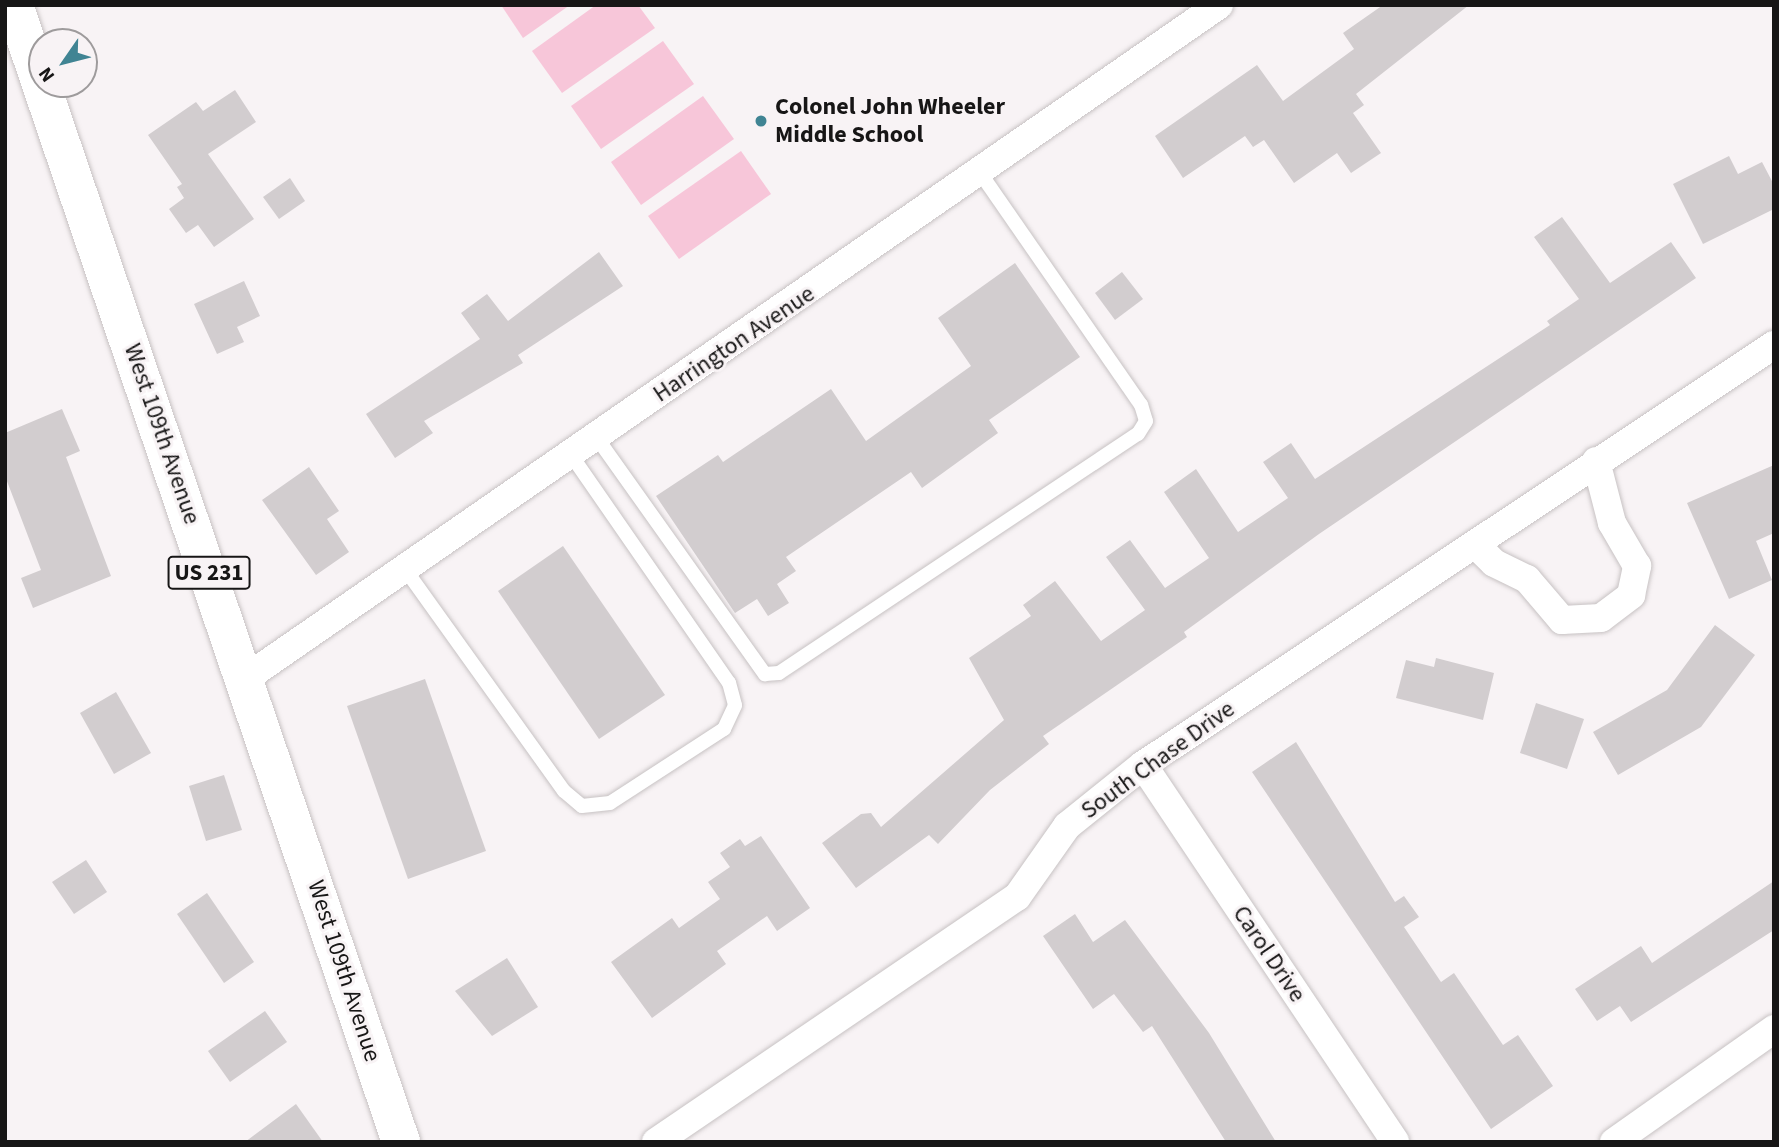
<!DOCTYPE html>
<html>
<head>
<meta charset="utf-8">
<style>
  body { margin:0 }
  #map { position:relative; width:1779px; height:1147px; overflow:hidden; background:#f8f3f5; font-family:"Source Sans 3",sans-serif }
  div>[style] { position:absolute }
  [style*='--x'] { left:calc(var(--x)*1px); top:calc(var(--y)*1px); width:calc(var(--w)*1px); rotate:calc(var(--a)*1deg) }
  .green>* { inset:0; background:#f7c6d9 }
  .building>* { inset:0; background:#d2cdcf }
  .roads { filter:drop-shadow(0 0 2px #c7c2c3) drop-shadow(0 0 2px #c7c2c3) }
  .service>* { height:14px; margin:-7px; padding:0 7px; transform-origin:7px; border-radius:7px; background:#fff }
  .minor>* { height:28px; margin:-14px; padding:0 14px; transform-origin:14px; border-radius:14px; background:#fff }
  .primary>* { height:38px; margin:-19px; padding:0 19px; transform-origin:19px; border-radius:19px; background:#fff }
  .dots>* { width:19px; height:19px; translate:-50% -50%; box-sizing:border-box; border:4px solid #f8f3f5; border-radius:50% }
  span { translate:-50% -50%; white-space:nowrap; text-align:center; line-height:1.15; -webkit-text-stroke:6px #f8f3f5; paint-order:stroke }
  .shield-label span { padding:2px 5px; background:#f8f3f5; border:2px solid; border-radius:5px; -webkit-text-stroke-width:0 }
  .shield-label { font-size:23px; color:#171616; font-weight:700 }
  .poi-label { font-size:24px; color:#171616; font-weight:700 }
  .left { translate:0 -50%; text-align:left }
  .street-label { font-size:24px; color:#171616 }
  .frame { position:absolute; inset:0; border:7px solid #171616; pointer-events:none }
  .north { position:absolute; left:28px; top:28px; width:70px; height:70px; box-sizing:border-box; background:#f8f3f5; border:2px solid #9e9b9c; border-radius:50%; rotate:235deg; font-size:19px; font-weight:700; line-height:28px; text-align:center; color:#171616 }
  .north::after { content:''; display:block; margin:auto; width:24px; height:32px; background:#408493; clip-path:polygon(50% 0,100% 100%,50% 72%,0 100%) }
</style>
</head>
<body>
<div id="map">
  <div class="green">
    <div style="clip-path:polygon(501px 5px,570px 5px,523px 38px)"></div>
    <div style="clip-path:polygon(596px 5px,638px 5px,655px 28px,562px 93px,532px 51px)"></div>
    <div style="clip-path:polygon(663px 41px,694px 84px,601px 149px,571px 106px)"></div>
    <div style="clip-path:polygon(703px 96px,734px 139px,641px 205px,611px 162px)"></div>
    <div style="clip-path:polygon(741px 151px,771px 194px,679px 259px,648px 216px)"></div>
  </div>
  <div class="building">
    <div style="clip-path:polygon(1383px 5px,1469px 5px,1356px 94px,1364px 105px,1353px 113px,1381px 153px,1351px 173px,1337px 153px,1294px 183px,1264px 140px,1253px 147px,1245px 136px,1183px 178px,1155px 136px,1257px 65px,1283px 101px,1354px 49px,1343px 33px)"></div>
    <div style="clip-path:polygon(235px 90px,256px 122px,208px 154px,254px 219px,214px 247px,198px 225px,186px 233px,169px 209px,184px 198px,177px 187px,182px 184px,148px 135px,196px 102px,203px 111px)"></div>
    <div style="clip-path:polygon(1729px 156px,1738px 174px,1762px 162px,1774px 185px,1774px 209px,1703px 244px,1673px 184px)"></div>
    <div style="clip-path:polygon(290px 178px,305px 201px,279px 219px,263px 197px)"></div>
    <div style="clip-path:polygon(1562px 217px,1610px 283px,1671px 242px,1696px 278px,1319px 534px,1184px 632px,1187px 637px,1043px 736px,1049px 744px,990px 790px,938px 844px,929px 835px,856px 888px,822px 843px,861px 814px,871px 813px,881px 827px,1004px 720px,969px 658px,1031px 616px,1023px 605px,1055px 581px,1101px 641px,1145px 610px,1106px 557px,1130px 540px,1165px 588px,1209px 558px,1164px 492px,1196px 469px,1238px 532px,1288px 498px,1263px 462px,1291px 443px,1315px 479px,1550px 325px,1547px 321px,1579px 299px,1534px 237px)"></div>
    <div style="clip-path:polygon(599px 252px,623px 286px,518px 355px,523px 363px,424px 421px,433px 433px,395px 458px,366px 414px,480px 339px,461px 313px,487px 294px,508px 321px)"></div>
    <div style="clip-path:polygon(1015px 263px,1080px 357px,989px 420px,998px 433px,922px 488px,911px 472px,786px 557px,796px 571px,777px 584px,789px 603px,768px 616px,757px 599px,735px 613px,656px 496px,718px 455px,723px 462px,831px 389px,866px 441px,971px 366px,938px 318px)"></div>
    <div style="clip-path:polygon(1122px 272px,1143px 299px,1115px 320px,1095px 293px)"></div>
    <div style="clip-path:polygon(244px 281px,260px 316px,237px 327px,244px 342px,217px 354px,194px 304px)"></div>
    <div style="clip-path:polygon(62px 409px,80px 451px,66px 457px,111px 576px,33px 608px,21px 578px,41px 570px,5px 476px,5px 433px)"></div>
    <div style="clip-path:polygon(1774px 465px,1774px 533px,1756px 541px,1772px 580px,1729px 599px,1687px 503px)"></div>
    <div style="clip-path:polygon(309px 467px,339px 511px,327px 519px,349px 552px,316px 575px,262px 500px)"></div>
    <div style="clip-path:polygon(563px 546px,665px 695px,599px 739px,498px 591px)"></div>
    <div style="clip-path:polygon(1715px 625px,1755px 655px,1701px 727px,1618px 775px,1593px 732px,1667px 690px)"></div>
    <div style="clip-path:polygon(1436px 658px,1494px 673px,1483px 720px,1396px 698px,1406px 660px,1434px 667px)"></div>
    <div style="clip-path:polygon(425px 679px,486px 851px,408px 879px,347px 706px)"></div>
    <div style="clip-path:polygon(116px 692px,151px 753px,114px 774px,80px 713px)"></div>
    <div style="clip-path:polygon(1536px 703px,1584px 719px,1567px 769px,1520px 753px)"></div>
    <div style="clip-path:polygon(1296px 742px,1395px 902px,1404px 896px,1419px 917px,1404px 927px,1441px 982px,1454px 973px,1503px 1045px,1518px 1035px,1553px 1086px,1491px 1129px,1252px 772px)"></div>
    <div style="clip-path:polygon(224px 775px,242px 830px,206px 841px,189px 786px)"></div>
    <div style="clip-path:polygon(761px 836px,810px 908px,777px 931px,767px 916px,717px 951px,726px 964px,652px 1018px,611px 962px,672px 918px,679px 928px,720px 899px,708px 882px,730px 867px,720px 853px,740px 839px,745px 846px)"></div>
    <div style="clip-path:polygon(86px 860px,107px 892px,74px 914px,52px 882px)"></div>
    <div style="clip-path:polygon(1774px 881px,1774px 930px,1631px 1022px,1620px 1006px,1597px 1021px,1575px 989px,1641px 946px,1652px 963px)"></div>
    <div style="clip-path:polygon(207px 893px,254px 962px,224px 983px,177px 914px)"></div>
    <div style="clip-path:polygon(1075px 914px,1093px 942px,1125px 920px,1209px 1033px,1276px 1142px,1226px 1142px,1152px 1026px,1143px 1032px,1114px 994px,1093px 1009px,1043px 936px)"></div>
    <div style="clip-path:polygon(507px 958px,538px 1007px,492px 1036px,455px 991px)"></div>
    <div style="clip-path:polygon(265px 1011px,287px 1042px,230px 1082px,208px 1051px)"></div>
    <div style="clip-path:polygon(296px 1104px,323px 1142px,245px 1142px)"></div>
  </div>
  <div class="roads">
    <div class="service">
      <div style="--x:597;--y:438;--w:290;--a:54.6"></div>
      <div style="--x:765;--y:674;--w:14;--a:-4"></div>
      <div style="--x:779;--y:673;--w:431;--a:-33.7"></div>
      <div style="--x:1138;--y:434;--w:15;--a:-58"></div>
      <div style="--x:1146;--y:421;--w:17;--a:-107"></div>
      <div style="--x:1141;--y:405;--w:281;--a:-124.7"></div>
      <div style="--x:405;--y:569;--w:273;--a:54.4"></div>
      <div style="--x:564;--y:791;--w:23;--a:40"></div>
      <div style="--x:582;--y:806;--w:28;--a:-6"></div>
      <div style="--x:610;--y:803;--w:136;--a:-33"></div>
      <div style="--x:724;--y:729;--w:26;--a:-65"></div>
      <div style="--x:735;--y:705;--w:23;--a:-105"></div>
      <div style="--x:729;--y:683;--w:277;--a:-124.7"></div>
    </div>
    <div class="minor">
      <div style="--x:1476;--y:545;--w:25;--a:45"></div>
      <div style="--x:1494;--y:563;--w:37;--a:26"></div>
      <div style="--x:1527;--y:579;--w:54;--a:49.5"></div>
      <div style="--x:1562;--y:620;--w:39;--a:-3"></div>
      <div style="--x:1601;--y:618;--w:38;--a:-37"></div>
      <div style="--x:1631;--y:595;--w:30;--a:-78"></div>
      <div style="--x:1637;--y:566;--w:50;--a:-120.2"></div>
      <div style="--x:1612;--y:523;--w:64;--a:-104.5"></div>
      <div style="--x:246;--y:678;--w:1183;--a:-34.67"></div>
      <div style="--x:1143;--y:765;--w:453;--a:56.2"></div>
      <div style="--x:656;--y:1142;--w:436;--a:-34.2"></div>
      <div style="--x:1017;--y:897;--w:87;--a:-54.8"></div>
      <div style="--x:1067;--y:826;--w:97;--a:-38.8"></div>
      <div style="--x:1143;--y:765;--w:758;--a:-33.65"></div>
      <div style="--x:1614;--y:1142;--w:196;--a:-35.2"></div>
    </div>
    <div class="primary">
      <div style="--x:14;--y:5;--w:1201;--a:71.2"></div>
    </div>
  </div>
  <div class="dots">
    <div style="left:761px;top:121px;background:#408493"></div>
  </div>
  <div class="shield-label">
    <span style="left:209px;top:573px">US 231</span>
  </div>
  <div class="poi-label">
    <span class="left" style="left:775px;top:121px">Colonel John Wheeler<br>Middle School</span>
  </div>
  <div class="street-label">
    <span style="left:734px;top:344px;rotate:-34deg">Harrington Avenue</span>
    <span style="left:162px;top:434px;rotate:71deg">West 109th Avenue</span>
    <span style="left:1158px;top:760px;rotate:-36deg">South Chase Drive</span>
    <span style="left:1269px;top:954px;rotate:56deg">Carol Drive</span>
    <span style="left:344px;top:971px;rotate:72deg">West 109th Avenue</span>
  </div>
  <div class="frame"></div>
  <div class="north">N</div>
</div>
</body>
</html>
